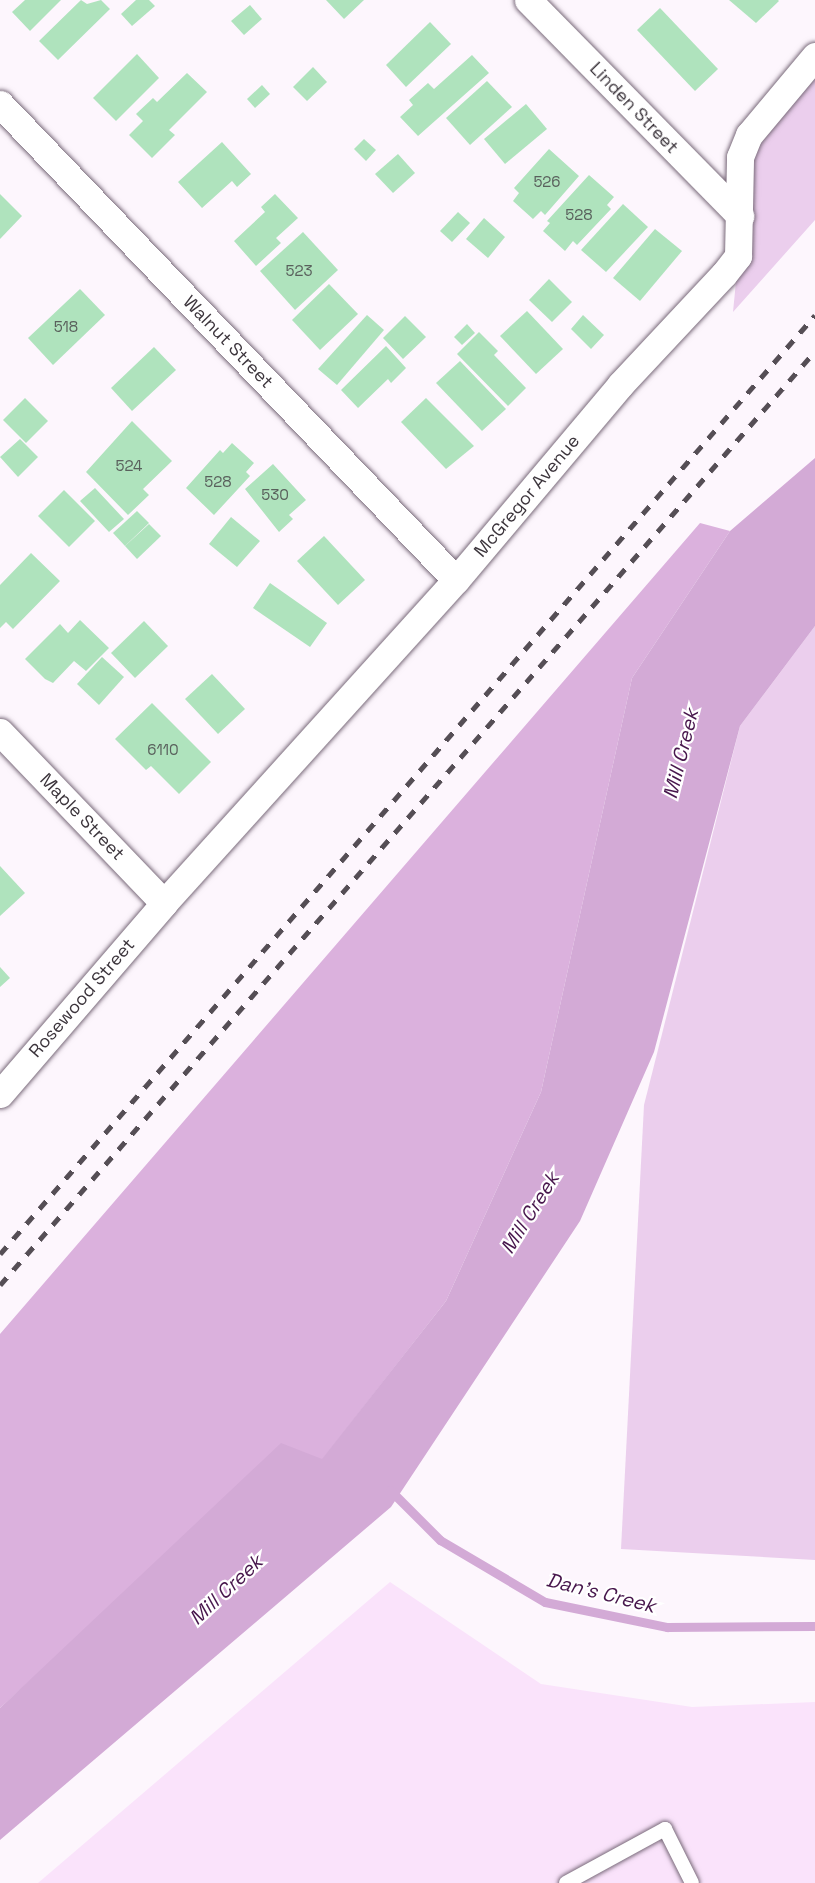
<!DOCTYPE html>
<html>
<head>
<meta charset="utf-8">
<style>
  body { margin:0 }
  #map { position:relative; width:815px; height:1883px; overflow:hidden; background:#fdf6fd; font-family:"Space Grotesk",sans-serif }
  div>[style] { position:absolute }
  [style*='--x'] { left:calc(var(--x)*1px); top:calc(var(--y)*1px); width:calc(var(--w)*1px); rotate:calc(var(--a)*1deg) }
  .built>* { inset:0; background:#fae3fb }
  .green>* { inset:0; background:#ebceed }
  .forest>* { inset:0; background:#dbb1dd }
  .water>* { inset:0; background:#d3aad6 }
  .stream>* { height:9px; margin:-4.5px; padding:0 4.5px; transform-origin:4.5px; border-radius:4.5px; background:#d3aad6 }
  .building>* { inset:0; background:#afe3bd }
  .roads { filter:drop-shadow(0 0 2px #7a6b7b) drop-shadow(0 0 2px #7a6b7b) }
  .service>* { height:14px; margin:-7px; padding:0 7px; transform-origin:7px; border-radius:7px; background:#fff }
  .minor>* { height:27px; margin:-13.5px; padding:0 13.5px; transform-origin:13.5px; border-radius:13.5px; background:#fff }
  .rail>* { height:4.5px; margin-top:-2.25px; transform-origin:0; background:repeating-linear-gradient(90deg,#554e55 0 10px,transparent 0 20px) }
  span { translate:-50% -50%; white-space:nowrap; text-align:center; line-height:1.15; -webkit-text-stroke:4.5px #fff; paint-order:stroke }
  .number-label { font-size:15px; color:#59605c }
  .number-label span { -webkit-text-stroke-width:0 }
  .street-label { font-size:18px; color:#3c353c }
  .water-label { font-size:20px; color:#47164c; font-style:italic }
</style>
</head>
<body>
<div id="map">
  <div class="built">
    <div style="clip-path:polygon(390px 1582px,541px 1684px,692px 1707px,815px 1702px,815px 1883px,38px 1883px)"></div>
  </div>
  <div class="green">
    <div style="clip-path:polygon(815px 56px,815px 220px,733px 312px,741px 231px,740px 157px)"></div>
    <div style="clip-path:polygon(815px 626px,815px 1560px,621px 1549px,644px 1105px,740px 726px)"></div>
  </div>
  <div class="forest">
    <div style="clip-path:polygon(700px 523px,730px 531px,632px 678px,541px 1092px,446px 1301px,322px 1460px,115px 1603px,0 1708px,0 1334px)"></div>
  </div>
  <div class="water">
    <div style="clip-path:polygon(815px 458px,815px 626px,740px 726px,654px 1052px,580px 1221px,391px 1507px,0 1840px,0 1708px,281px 1443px,322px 1459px,446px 1301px,541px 1092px,632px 678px,730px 531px)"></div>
  </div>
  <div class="stream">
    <div style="--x:390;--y:1490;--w:71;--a:45"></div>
    <div style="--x:440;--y:1540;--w:122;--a:30.6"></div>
    <div style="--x:545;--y:1602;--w:125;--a:11.6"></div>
    <div style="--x:667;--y:1627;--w:148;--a:-0.4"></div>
  </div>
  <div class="building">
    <div style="clip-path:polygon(25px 0,61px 0,30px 31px,12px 12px)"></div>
    <div style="clip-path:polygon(81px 0,87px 4px,101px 0,110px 9px,58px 60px,39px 41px)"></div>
    <div style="clip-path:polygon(136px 0,149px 0,155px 6px,132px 26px,121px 14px)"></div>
    <div style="clip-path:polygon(326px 0,364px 0,344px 19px)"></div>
    <div style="clip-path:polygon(729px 0,778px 0,779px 1px,756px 23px)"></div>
    <div style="clip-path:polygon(250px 5px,262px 19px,244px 35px,231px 21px)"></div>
    <div style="clip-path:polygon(660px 8px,718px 69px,695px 91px,637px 30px)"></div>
    <div style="clip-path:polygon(430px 22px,451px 44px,406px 87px,386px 65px)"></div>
    <div style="clip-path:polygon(137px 54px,159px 78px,116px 121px,93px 98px)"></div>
    <div style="clip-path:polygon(472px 55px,489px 73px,418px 136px,400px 117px,413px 105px,409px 100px,428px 83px,434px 89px)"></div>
    <div style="clip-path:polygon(313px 67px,327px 82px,307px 101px,293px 87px)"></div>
    <div style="clip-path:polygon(187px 73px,207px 92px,169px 130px,175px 135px,152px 158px,129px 135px,143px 121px,136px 114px,153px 98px,157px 102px)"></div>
    <div style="clip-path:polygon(487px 81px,512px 107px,470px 145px,446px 118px)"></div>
    <div style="clip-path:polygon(262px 85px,270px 94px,255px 108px,247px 99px)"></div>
    <div style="clip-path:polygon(526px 104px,547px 129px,505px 164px,484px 139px)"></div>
    <div style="clip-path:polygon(364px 139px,376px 150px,366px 161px,354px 149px)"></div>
    <div style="clip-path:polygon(222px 142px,251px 174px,237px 187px,232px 181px,202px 208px,178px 182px)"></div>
    <div style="clip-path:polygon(549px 149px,579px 176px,545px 215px,541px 211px,533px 219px,513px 201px,519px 193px,514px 188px)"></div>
    <div style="clip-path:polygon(398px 154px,415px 173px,393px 193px,375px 174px)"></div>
    <div style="clip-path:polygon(589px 175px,614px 197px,607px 205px,611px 209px,577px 245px,573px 241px,565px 251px,543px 231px,550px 223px,547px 221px)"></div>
    <div style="clip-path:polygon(0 194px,22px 216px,0 239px)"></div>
    <div style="clip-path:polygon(275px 194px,298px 218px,276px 238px,281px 243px,256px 266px,234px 241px,265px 212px,261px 207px)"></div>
    <div style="clip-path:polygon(623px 204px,648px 227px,606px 272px,581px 250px)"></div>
    <div style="clip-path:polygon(458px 212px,470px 223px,452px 242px,440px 231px)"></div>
    <div style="clip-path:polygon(484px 218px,505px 237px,488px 258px,466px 239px)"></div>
    <div style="clip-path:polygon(655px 229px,682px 251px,640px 301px,613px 278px)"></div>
    <div style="clip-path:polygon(303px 232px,338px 270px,295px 310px,260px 271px)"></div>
    <div style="clip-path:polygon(549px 279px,572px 302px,552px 322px,529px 300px)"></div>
    <div style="clip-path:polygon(329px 284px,358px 314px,320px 350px,292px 320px)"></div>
    <div style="clip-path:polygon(80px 289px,105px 315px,53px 365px,28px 338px)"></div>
    <div style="clip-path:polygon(527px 311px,563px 349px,536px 374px,500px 336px)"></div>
    <div style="clip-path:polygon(367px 315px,384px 330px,337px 385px,318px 369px)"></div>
    <div style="clip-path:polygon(583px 315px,604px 335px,591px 349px,571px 329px)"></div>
    <div style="clip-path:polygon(405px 316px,426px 337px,403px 359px,383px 338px)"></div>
    <div style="clip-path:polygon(467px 324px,475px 333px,462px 345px,454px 337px)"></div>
    <div style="clip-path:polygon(479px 332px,498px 351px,494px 355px,526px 388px,508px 406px,457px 354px)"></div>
    <div style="clip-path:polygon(386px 346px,406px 368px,391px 383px,388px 379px,358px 408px,341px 390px)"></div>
    <div style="clip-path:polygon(154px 347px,176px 370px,132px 411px,111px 388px)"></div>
    <div style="clip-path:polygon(460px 361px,506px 409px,482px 431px,436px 383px)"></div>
    <div style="clip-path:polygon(25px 398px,48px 421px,26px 443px,3px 420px)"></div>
    <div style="clip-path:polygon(426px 398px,474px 446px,446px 469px,401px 422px)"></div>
    <div style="clip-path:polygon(132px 421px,172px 461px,143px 489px,149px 495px,128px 515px,86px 472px)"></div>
    <div style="clip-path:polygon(20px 439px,38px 457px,18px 477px,0 457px)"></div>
    <div style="clip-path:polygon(232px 443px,254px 463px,246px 472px,250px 476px,214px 515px,186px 488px,220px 450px,223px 453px)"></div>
    <div style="clip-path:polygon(273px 464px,306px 500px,289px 515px,293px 519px,279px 532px,245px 489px)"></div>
    <div style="clip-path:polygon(95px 488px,124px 519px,109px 532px,80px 501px)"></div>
    <div style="clip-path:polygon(64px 490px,95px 521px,69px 547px,38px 516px)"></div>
    <div style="clip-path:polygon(137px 511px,149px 523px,125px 546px,113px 533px)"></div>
    <div style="clip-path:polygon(231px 517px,260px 541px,237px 567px,209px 544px)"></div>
    <div style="clip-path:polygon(149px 524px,161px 536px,137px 559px,125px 546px)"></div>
    <div style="clip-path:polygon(324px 536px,365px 580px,338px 605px,297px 561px)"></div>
    <div style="clip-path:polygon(31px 553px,60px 581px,13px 629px,6px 622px,0 628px,0 585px)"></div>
    <div style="clip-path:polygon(270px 583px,327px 623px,310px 647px,253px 608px)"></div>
    <div style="clip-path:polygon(80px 620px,109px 648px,86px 671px,74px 661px,53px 683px,45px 679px,25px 659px,60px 624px,68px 633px)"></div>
    <div style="clip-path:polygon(144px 621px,168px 646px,135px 678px,111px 653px)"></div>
    <div style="clip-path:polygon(102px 657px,124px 677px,99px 705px,77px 684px)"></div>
    <div style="clip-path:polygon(212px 674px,245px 709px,218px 734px,185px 699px)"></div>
    <div style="clip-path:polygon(152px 703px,211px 762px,179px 794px,151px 766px,146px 770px,115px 739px)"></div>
    <div style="clip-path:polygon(0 866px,25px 893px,0 916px)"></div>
    <div style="clip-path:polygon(0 967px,10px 978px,0 987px)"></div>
  </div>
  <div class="roads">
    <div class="service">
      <div style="--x:566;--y:1883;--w:113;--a:-28.6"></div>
      <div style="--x:665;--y:1829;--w:60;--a:63.4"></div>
    </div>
    <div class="minor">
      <div style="--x:528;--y:0;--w:303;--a:45.5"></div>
      <div style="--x:0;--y:104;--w:659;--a:46.23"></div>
      <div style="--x:0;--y:732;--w:237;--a:46.2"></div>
      <div style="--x:0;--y:1094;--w:252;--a:-49.3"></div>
      <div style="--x:164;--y:903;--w:435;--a:-47.9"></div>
      <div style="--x:456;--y:580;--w:255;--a:-49.9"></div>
      <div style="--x:620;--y:385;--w:152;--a:-46.9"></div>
      <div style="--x:724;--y:274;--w:23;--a:-52"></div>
      <div style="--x:738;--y:256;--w:99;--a:-88.8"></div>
      <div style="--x:740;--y:157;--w:24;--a:-68"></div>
      <div style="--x:749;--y:135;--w:103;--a:-50.1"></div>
    </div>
  </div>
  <div class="rail">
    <div style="--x:0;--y:1254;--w:1243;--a:-49.04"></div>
    <div style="--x:0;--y:1285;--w:1240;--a:-48.89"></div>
  </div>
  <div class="number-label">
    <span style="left:547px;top:182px">526</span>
    <span style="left:579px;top:215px">528</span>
    <span style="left:299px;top:271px">523</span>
    <span style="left:66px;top:327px">518</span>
    <span style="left:129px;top:466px">524</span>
    <span style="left:218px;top:482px">528</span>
    <span style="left:275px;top:495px">530</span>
    <span style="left:163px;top:750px">6110</span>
  </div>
  <div class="street-label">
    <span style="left:634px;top:108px;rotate:46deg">Linden Street</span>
    <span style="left:228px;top:342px;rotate:46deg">Walnut Street</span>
    <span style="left:527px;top:496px;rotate:-50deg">McGregor Avenue</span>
    <span style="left:82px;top:817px;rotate:46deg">Maple Street</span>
    <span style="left:82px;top:998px;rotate:-49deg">Rosewood Street</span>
  </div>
  <div class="water-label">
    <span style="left:681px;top:754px;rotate:-76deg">Mill Creek</span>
    <span style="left:530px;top:1213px;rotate:-58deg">Mill Creek</span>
    <span style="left:226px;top:1590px;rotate:-43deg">Mill Creek</span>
    <span style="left:601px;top:1593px;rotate:14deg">Dan’s Creek</span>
  </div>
</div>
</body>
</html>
